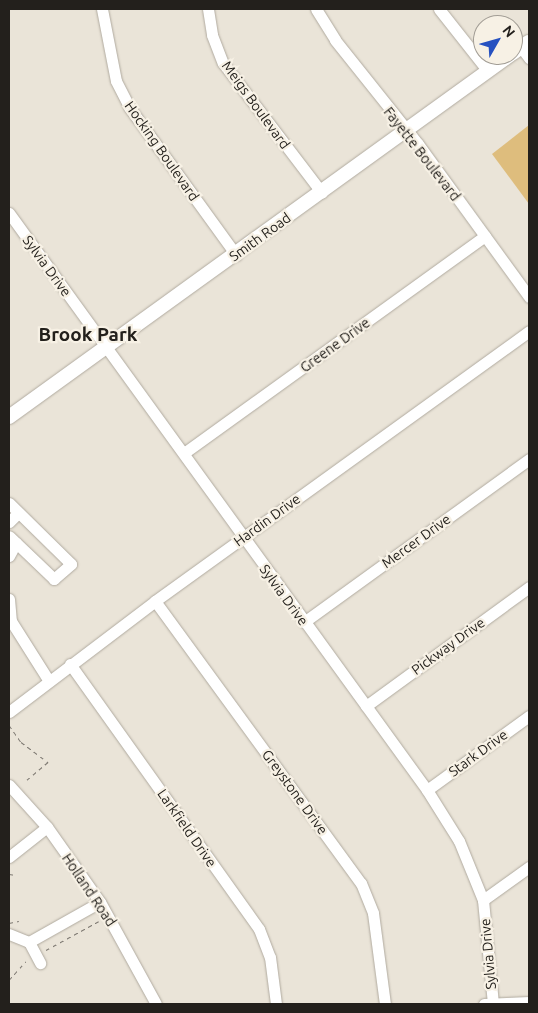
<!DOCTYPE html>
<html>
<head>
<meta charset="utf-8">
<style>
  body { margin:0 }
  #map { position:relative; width:538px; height:1013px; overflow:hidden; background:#eae4d8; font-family:Ubuntu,sans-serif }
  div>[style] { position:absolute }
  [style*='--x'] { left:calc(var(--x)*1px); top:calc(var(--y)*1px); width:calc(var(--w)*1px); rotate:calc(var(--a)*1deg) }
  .green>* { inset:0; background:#debd7d }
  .path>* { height:1px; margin-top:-0.5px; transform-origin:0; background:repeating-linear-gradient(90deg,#7e7972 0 4px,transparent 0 8px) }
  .roads { filter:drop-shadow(0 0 1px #b0aa9f) drop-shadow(0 0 1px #b0aa9f) }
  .minor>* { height:11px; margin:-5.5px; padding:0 5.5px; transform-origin:5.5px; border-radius:5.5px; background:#fff }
  .major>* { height:14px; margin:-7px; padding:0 7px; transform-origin:7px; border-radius:7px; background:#fff }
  span { translate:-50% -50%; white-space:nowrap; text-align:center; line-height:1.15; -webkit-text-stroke:4.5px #f7f1e5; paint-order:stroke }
  .street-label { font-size:14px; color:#23201c }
  .district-label { font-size:19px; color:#23201c; font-weight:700 }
  .frame { position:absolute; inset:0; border:10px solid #23201c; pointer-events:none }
  .north { position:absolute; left:473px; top:15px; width:50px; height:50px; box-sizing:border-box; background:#f7f1e5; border:1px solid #a29d95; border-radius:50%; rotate:52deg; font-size:14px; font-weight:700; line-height:20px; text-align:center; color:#23201c }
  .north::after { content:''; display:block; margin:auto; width:18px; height:22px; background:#2651c0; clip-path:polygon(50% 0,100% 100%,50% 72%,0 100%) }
</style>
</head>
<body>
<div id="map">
  <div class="green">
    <div style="clip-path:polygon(529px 125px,529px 204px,492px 154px)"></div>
  </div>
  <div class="path">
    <div style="--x:9;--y:725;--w:21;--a:55"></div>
    <div style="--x:21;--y:742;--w:34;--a:37"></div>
    <div style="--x:48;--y:762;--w:30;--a:140"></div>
    <div style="--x:9;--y:874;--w:7;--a:8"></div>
    <div style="--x:9;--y:923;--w:10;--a:-11"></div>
    <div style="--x:46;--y:950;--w:60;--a:-28.7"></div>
    <div style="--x:9;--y:980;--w:25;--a:-48"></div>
  </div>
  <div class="roads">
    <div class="minor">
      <div style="--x:102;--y:9;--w:73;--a:79"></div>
      <div style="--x:116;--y:81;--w:29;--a:63"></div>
      <div style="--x:129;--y:107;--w:183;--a:54.1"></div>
      <div style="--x:208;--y:9;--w:26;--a:81"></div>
      <div style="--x:212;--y:35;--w:30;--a:69"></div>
      <div style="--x:223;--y:63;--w:163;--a:52.7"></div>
      <div style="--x:316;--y:9;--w:36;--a:58"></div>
      <div style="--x:335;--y:40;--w:133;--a:51.4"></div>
      <div style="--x:418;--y:144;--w:189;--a:54"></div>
      <div style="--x:439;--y:9;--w:79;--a:51.7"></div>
      <div style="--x:521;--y:47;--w:14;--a:54"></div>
      <div style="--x:9;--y:213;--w:712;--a:54.08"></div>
      <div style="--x:427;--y:790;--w:60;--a:57.9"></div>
      <div style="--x:459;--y:841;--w:64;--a:67.9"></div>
      <div style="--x:483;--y:900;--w:104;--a:84.5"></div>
      <div style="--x:184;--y:453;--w:371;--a:-35.8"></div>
      <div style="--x:9;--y:503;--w:87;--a:44.5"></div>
      <div style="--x:71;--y:564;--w:23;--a:139"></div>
      <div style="--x:54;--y:579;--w:62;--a:-136.3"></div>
      <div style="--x:9;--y:522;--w:13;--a:-45"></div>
      <div style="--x:9;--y:556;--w:15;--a:-62"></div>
      <div style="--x:9;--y:599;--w:22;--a:85"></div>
      <div style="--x:11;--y:621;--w:71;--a:57.7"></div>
      <div style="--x:155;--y:601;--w:349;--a:53.9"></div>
      <div style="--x:361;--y:883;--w:32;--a:68"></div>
      <div style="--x:373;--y:913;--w:92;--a:82.5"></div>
      <div style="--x:304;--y:622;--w:278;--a:-35.9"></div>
      <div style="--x:70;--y:664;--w:325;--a:54.5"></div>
      <div style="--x:259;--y:929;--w:30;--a:69"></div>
      <div style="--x:270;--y:957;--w:47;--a:82.7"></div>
      <div style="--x:366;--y:706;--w:202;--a:-36.1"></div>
      <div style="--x:9;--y:712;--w:183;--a:-37.2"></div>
      <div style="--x:155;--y:601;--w:461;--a:-35.8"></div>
      <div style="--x:9;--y:785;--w:57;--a:47.9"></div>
      <div style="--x:47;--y:827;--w:92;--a:54.8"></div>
      <div style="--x:100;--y:902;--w:116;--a:61.2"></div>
      <div style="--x:427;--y:790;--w:126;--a:-36"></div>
      <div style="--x:9;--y:857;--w:48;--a:-38.3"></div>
      <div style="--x:483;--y:900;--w:57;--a:-35.7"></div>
      <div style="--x:9;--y:934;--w:22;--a:22"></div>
      <div style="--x:29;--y:942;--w:81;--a:-29.4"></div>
      <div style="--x:29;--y:942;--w:24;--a:62"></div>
      <div style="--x:484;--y:1004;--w:45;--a:-2.5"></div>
    </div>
    <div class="major">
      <div style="--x:513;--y:53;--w:19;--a:-35"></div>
      <div style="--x:9;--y:417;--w:618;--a:-35.85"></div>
    </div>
  </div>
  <div class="street-label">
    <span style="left:256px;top:105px;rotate:54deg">Meigs Boulevard</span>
    <span style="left:162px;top:151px;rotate:55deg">Hocking Boulevard</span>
    <span style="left:422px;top:154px;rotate:52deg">Fayette Boulevard</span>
    <span style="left:260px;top:237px;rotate:-36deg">Smith Road</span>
    <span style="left:47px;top:266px;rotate:54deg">Sylvia Drive</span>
    <span style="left:335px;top:345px;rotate:-36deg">Greene Drive</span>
    <span style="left:267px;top:520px;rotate:-36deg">Hardin Drive</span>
    <span style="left:416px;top:541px;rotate:-36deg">Mercer Drive</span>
    <span style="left:284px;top:595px;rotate:54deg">Sylvia Drive</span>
    <span style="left:448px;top:646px;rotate:-36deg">Pickway Drive</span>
    <span style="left:478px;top:753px;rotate:-36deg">Stark Drive</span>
    <span style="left:295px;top:792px;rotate:54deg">Greystone Drive</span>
    <span style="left:187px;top:828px;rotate:55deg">Larkfield Drive</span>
    <span style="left:89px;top:890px;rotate:56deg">Holland Road</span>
    <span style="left:488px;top:954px;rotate:-95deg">Sylvia Drive</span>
  </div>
  <div class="district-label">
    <span style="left:88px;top:335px">Brook Park</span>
  </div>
  <div class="frame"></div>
  <div class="north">N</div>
</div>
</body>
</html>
